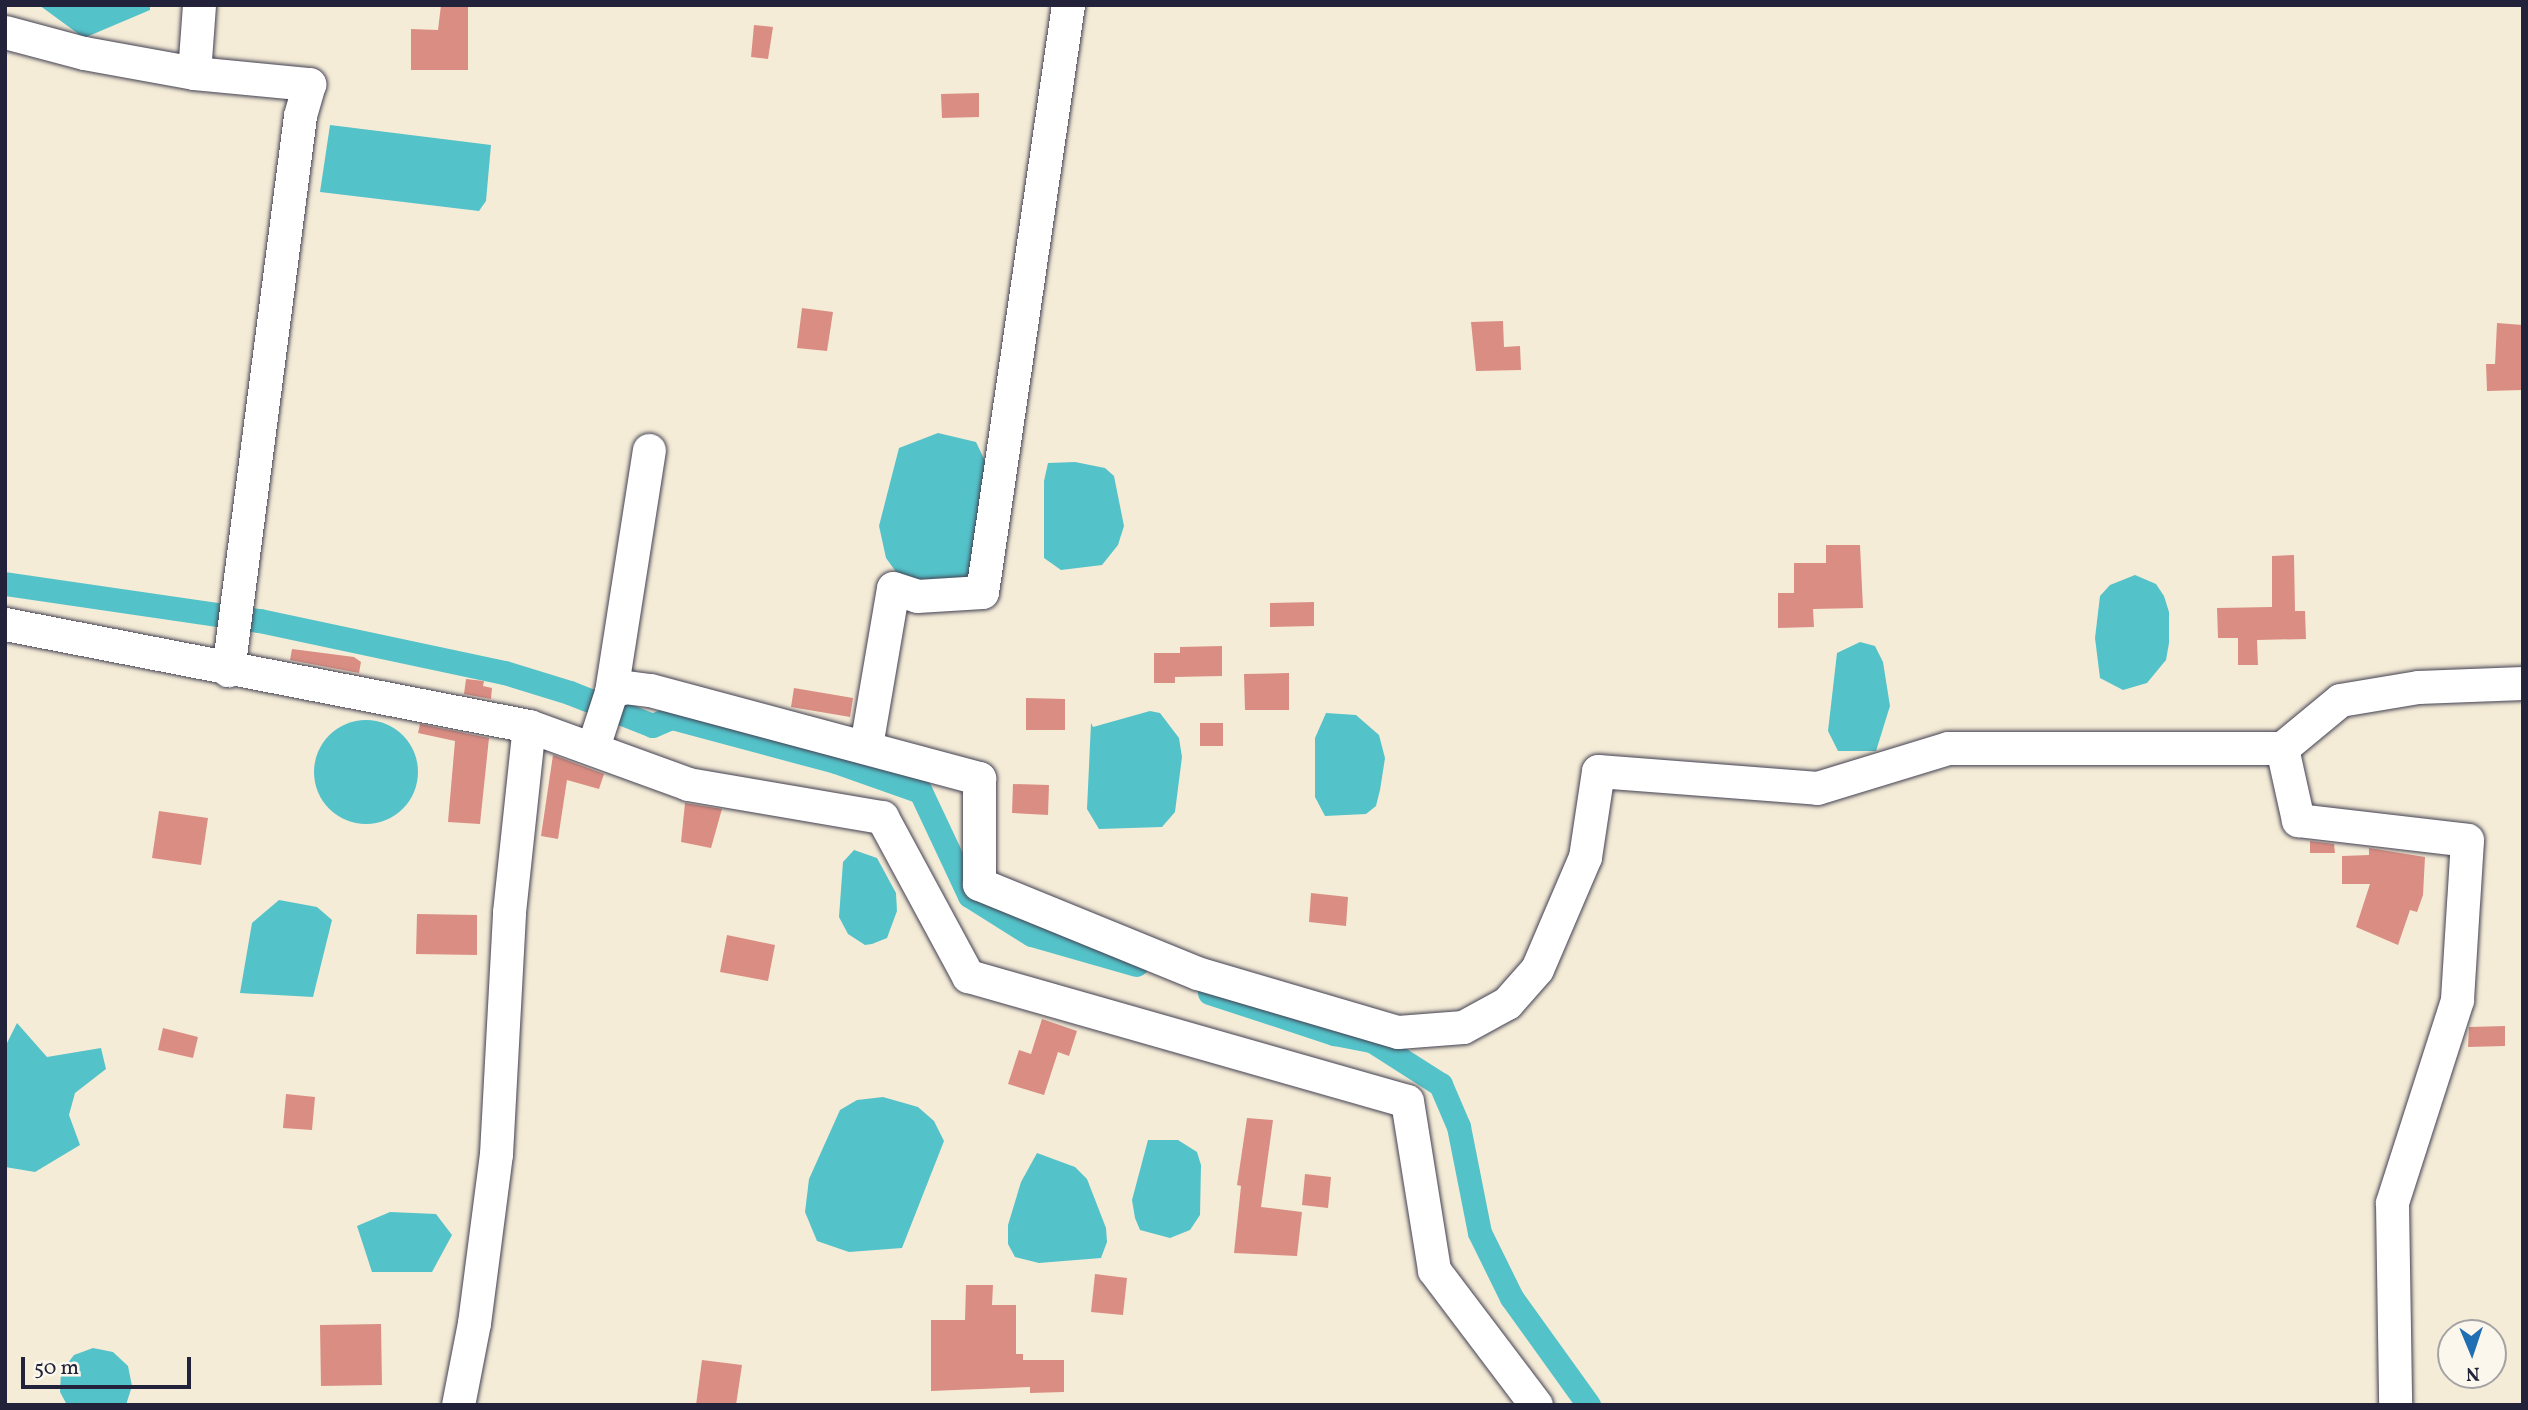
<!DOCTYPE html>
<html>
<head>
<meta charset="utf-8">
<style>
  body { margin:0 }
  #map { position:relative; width:2528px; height:1410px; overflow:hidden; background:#f5ecd7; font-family:Vollkorn,serif }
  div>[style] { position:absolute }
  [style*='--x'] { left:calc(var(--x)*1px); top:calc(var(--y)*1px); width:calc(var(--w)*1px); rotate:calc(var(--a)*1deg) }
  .water>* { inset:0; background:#54c2c9 }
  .round { border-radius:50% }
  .canal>* { height:24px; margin:-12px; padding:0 12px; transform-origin:12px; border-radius:12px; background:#54c2c9 }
  .building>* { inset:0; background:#da8e83 }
  .roads { filter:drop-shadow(0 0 2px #424052) drop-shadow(0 0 2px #424052) }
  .minor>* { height:33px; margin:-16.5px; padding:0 16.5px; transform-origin:16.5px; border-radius:16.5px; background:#fff }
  span { translate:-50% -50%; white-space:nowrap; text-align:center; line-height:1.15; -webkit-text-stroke:6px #fbf7ec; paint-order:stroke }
  .frame { position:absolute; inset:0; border:7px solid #22223b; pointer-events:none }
  .north { position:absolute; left:2437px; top:1319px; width:70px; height:70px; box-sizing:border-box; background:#fbf7ec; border:2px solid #a4a2a5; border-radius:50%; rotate:178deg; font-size:19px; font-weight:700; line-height:28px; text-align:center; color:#22223b }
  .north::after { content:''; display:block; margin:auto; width:24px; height:32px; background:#1f6fb2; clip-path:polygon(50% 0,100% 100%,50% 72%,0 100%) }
  .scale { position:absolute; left:21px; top:1357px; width:170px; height:32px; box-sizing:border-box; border:4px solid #22223b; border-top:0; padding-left:9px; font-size:21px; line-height:24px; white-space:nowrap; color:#22223b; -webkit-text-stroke:5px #fbf7ec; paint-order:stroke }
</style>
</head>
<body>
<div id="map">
  <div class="water">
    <div style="clip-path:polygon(39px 5px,150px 5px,150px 10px,84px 38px)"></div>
    <div style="clip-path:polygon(330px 125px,491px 145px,486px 201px,479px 211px,320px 192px)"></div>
    <div style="clip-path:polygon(938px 433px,976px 442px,987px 465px,971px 575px,940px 587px,899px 576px,886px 558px,879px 526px,899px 448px)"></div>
    <div style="clip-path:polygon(1075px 462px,1105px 468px,1114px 476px,1124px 526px,1118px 545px,1102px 565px,1061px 570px,1044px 558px,1044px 481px,1048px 463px)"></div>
    <div style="clip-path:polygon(2135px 575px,2156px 584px,2164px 596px,2169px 612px,2169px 643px,2166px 660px,2147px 683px,2123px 690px,2100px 678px,2095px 638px,2100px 596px,2110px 585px)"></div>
    <div style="clip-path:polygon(1860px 642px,1875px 646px,1883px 662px,1890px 706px,1876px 751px,1838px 751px,1828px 731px,1837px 653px)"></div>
    <div style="clip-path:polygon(1150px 711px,1160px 713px,1179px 738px,1182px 757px,1175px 812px,1162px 827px,1099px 829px,1087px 809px,1091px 723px,1093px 727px)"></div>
    <div style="clip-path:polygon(1326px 713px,1356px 715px,1379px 735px,1385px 758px,1380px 790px,1376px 806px,1366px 814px,1325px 816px,1315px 797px,1315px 738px)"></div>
    <div class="round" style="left:314px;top:720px;width:104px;height:104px"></div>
    <div style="clip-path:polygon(854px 850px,877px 858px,896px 893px,897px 911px,887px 938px,872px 944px,865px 945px,848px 934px,839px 917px,843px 862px)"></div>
    <div style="clip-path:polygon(279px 900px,317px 907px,332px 920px,313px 997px,240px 993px,252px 923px)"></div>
    <div style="clip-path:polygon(17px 1023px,47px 1057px,101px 1048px,106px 1069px,75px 1093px,69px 1115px,80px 1145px,35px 1172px,5px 1167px,5px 1047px)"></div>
    <div style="clip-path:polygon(883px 1097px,918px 1107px,934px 1121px,944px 1141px,902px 1248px,849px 1252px,817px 1241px,805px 1212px,809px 1179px,840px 1110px,857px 1100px)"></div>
    <div style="clip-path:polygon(1148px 1140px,1178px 1140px,1197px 1152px,1201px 1165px,1200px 1215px,1190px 1230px,1170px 1238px,1140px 1230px,1135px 1218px,1132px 1200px)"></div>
    <div style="clip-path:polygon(1037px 1153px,1075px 1167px,1087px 1179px,1106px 1228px,1107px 1242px,1101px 1258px,1039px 1263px,1015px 1257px,1008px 1244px,1008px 1225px,1021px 1182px)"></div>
    <div style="clip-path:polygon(390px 1212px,436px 1214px,452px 1235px,432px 1272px,372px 1272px,357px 1226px)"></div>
    <div style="clip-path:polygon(93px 1348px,113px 1352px,128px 1366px,132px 1386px,126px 1405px,67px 1405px,60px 1392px,61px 1372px,74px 1355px)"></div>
  </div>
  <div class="canal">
    <div style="--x:5;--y:584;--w:258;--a:8.3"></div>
    <div style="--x:260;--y:621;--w:250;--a:12"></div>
    <div style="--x:505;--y:673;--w:68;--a:17.1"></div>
    <div style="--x:570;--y:693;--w:89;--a:21.7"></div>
    <div style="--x:653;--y:726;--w:21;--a:-23"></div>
    <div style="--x:672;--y:718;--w:170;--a:15"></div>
    <div style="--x:836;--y:762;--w:90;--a:19.4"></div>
    <div style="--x:921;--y:792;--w:115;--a:64.8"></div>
    <div style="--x:970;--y:896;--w:73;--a:32.2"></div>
    <div style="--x:1032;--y:935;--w:109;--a:15.9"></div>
    <div style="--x:1210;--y:993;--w:132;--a:18.2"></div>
    <div style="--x:1335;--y:1034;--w:38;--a:11"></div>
    <div style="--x:1372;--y:1041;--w:82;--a:32.5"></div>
    <div style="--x:1441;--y:1085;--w:46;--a:66.8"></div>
    <div style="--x:1459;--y:1127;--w:108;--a:78.8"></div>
    <div style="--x:1480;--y:1233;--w:72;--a:63.8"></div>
    <div style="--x:1512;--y:1298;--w:132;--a:54.3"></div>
  </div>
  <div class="building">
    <div style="clip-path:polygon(441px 5px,468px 5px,468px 70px,411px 70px,411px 29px,438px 30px)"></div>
    <div style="clip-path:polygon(754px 25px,773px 27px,768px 59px,751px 57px)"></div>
    <div style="clip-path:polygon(979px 93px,979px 117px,942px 118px,941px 94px)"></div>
    <div style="clip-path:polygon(802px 308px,833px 312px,827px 351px,797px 348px)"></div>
    <div style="clip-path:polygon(1503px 321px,1504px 347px,1520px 346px,1521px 370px,1476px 371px,1471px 322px)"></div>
    <div style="clip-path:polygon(2497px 323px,2523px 325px,2523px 390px,2487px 391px,2486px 364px,2495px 364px)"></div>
    <div style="clip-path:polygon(1826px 545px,1860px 545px,1863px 608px,1813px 609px,1814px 627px,1778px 628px,1778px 593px,1794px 593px,1794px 563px,1826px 563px)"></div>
    <div style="clip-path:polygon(2294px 555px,2295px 611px,2305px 611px,2306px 639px,2257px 640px,2258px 665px,2238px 665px,2238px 638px,2218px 638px,2217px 608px,2272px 607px,2272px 556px)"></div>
    <div style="clip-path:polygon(1314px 602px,1314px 626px,1270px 627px,1270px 603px)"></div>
    <div style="clip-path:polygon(1222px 646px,1222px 676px,1175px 677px,1175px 683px,1154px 683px,1154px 653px,1180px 653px,1180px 647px)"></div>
    <div style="clip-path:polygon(292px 649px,354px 657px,361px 662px,359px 673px,290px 660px)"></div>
    <div style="clip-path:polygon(1289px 673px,1289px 710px,1245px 710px,1244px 674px)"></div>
    <div style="clip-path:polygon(466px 679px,484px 681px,483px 686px,492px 688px,491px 699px,464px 694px)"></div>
    <div style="clip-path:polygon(794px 688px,853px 698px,850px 717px,791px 707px)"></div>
    <div style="clip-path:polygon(1026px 698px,1065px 699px,1065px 730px,1026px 730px)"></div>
    <div style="clip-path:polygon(1200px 723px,1223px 723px,1223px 746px,1200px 746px)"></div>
    <div style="clip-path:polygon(420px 724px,489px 738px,480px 824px,448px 822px,455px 741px,418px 733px)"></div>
    <div style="clip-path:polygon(553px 755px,604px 774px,599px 789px,567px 780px,558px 839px,541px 836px)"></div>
    <div style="clip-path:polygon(1013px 784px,1049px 785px,1048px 815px,1012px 813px)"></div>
    <div style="clip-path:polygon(685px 803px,722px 809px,711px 848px,681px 842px)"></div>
    <div style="clip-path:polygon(159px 811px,208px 818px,201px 865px,152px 858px)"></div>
    <div style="clip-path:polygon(2310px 841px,2334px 844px,2335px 853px,2310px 853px)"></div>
    <div style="clip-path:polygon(2369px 848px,2425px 857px,2423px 895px,2417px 912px,2410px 910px,2398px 945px,2356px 927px,2370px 884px,2342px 884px,2342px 856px,2369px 855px)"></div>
    <div style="clip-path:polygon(1311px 893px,1348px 897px,1346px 926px,1309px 922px)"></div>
    <div style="clip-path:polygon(417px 914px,477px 915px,477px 955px,416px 954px)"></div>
    <div style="clip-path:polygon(727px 935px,775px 945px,768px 981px,720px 972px)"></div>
    <div style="clip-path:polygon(1042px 1019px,1077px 1031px,1069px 1056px,1058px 1052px,1044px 1095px,1008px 1084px,1019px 1050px,1031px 1054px)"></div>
    <div style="clip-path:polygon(2505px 1026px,2505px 1046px,2468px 1047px,2469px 1027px)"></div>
    <div style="clip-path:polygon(163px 1028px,198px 1037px,193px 1058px,158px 1050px)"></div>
    <div style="clip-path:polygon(286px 1094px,315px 1097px,312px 1130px,283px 1128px)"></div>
    <div style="clip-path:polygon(1247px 1118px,1273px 1120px,1261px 1207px,1302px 1212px,1297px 1256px,1234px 1253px,1241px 1186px,1237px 1185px)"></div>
    <div style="clip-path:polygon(1305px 1174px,1331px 1177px,1328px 1208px,1302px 1205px)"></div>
    <div style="clip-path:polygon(1095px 1274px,1127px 1278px,1123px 1315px,1091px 1312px)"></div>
    <div style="clip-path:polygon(966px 1285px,993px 1285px,992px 1305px,1016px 1305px,1016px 1354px,1023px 1354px,1023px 1360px,1064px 1360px,1064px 1392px,1030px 1393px,1030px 1387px,931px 1391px,931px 1320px,965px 1320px)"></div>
    <div style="clip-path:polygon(381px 1324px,382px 1385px,321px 1386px,320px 1325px)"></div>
    <div style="clip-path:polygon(702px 1360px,742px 1365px,736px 1405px,696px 1405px)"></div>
  </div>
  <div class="roads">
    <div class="minor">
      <div style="--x:5;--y:32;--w:82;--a:14.9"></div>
      <div style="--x:84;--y:53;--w:112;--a:10.3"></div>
      <div style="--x:194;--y:73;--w:116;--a:5.5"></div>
      <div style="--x:309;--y:84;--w:33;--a:106"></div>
      <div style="--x:300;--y:116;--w:559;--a:97.4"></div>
      <div style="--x:194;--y:73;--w:68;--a:-85.8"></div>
      <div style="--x:5;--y:624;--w:534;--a:11.02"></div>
      <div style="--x:529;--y:726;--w:169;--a:20"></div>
      <div style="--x:688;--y:784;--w:197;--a:9.7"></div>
      <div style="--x:882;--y:817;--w:181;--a:61.6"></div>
      <div style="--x:968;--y:976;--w:456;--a:15.9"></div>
      <div style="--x:1407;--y:1101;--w:171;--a:80.9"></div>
      <div style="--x:1434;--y:1270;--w:169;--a:52.9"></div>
      <div style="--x:611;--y:692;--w:15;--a:-20"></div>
      <div style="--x:625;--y:687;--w:25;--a:7"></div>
      <div style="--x:650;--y:690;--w:341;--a:15"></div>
      <div style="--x:979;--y:778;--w:106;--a:90"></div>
      <div style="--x:979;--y:884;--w:235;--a:22.2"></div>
      <div style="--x:1197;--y:973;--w:209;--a:16.4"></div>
      <div style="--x:1398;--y:1032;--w:65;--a:-4.4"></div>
      <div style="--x:1463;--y:1027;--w:50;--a:-28.6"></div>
      <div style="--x:1507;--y:1003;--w:45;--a:-48.6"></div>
      <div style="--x:1537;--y:969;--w:122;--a:-66.8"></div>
      <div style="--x:1585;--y:857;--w:87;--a:-81.4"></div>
      <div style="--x:1598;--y:771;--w:220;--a:4.4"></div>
      <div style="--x:1817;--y:788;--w:137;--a:-17"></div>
      <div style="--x:1948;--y:748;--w:334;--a:0"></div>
      <div style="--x:2282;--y:748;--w:75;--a:-39.6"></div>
      <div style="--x:2340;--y:700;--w:79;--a:-9.5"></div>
      <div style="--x:2418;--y:687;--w:105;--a:-2.2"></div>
      <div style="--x:866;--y:746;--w:160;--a:-80.3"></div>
      <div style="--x:893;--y:588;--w:25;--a:18"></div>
      <div style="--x:917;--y:596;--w:65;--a:-3.5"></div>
      <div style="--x:982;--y:592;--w:593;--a:-81.67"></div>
      <div style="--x:593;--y:747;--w:58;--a:-71.9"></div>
      <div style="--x:611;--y:692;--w:245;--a:-81.1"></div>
      <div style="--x:2282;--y:748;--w:74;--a:77.5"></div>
      <div style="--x:2298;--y:820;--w:170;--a:6.7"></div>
      <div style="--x:2467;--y:840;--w:160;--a:93.6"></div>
      <div style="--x:2457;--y:1000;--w:213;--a:107.8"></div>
      <div style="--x:2392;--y:1203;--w:202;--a:89.1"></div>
      <div style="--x:458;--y:1405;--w:84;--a:-79"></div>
      <div style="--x:474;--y:1323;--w:170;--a:-82.6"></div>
      <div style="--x:496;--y:1154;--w:242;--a:-86.9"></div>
      <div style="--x:509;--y:912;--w:187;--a:-83.9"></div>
    </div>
  </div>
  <div class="frame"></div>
  <div class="north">N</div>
  <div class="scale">50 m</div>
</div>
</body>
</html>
